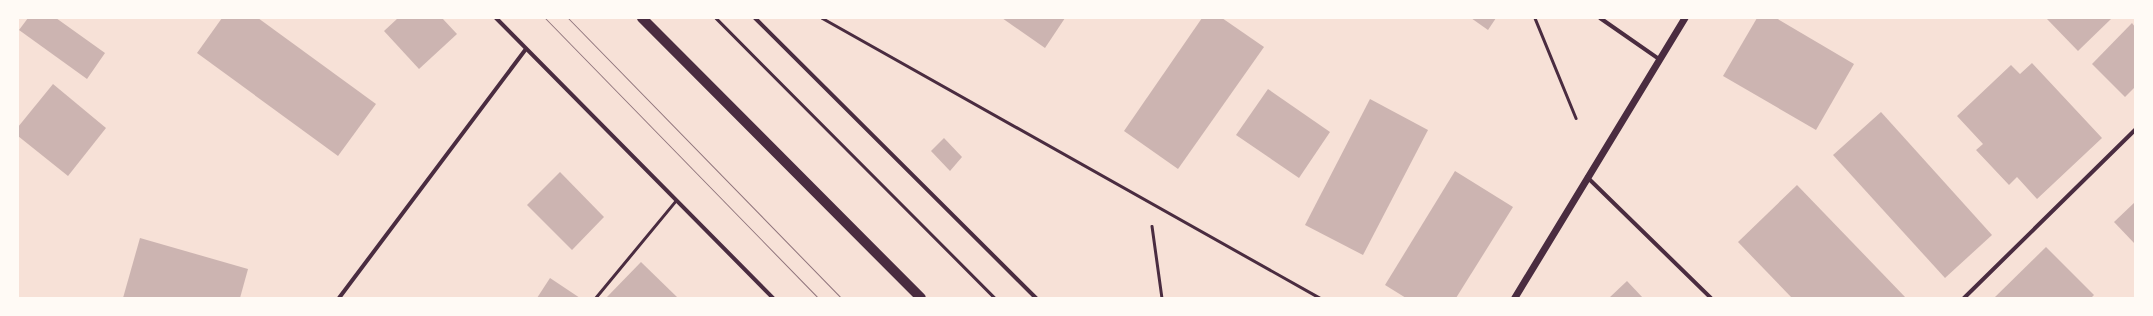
<!DOCTYPE html>
<html>
<head>
<meta charset="utf-8">
<style>
  body { margin:0 }
  #map { position:relative; width:2153px; height:316px; overflow:hidden; background:#f7e1d7; font-family:Mulish,sans-serif }
  div>[style] { position:absolute }
  [style*='--x'] { left:calc(var(--x)*1px); top:calc(var(--y)*1px); width:calc(var(--w)*1px); rotate:calc(var(--a)*1deg) }
  .building>* { inset:0; background:#ccb4b1 }
  .path>* { height:2.5px; margin:-1.25px; padding:0 1.25px; transform-origin:1.25px; border-radius:1.25px; background:#4a2c40 }
  .service>* { height:3px; margin:-1.5px; padding:0 1.5px; transform-origin:1.5px; border-radius:1.5px; background:#4a2c40 }
  .minor>* { height:4px; margin:-2px; padding:0 2px; transform-origin:2px; border-radius:2px; background:#4a2c40 }
  .tertiary>* { height:7px; margin:-3.5px; padding:0 3.5px; transform-origin:3.5px; border-radius:3.5px; background:#4a2c40 }
  .primary>* { height:10px; margin:-5px; padding:0 5px; transform-origin:5px; border-radius:5px; background:#4a2c40 }
  .tram>* { height:1px; margin:-0.5px; padding:0 0.5px; transform-origin:0.5px; border-radius:0.5px; background:#8f747c }
  span { translate:-50% -50%; white-space:nowrap; text-align:center; line-height:1.15; -webkit-text-stroke:3.5px #fffaf5; paint-order:stroke }
  .frame { position:absolute; inset:0; border:19px solid #fffaf5; pointer-events:none }
</style>
</head>
<body>
<div id="map">
  <div class="building">
    <div style="clip-path:polygon(28px 18px,56px 18px,105px 53px,87px 79px,19px 30px)"></div>
    <div style="clip-path:polygon(222px 18px,258px 18px,376px 104px,338px 156px,197px 53px)"></div>
    <div style="clip-path:polygon(398px 18px,442px 18px,457px 34px,419px 69px,384px 31px)"></div>
    <div style="clip-path:polygon(1002px 18px,1065px 18px,1045px 48px)"></div>
    <div style="clip-path:polygon(1202px 18px,1222px 18px,1264px 47px,1178px 169px,1124px 131px)"></div>
    <div style="clip-path:polygon(1471px 18px,1496px 18px,1488px 30px)"></div>
    <div style="clip-path:polygon(1757px 18px,1776px 18px,1854px 64px,1816px 130px,1723px 76px)"></div>
    <div style="clip-path:polygon(2046px 18px,2112px 18px,2078px 51px)"></div>
    <div style="clip-path:polygon(2132px 23px,2135px 27px,2135px 87px,2125px 97px,2092px 64px)"></div>
    <div style="clip-path:polygon(2032px 63px,2102px 138px,2037px 199px,2017px 177px,2009px 185px,1976px 150px,1983px 144px,1957px 116px,2011px 65px,2020px 74px)"></div>
    <div style="clip-path:polygon(53px 84px,106px 128px,68px 176px,18px 136px,18px 127px)"></div>
    <div style="clip-path:polygon(1268px 89px,1330px 132px,1299px 178px,1236px 135px)"></div>
    <div style="clip-path:polygon(1370px 99px,1428px 130px,1363px 255px,1305px 225px)"></div>
    <div style="clip-path:polygon(1881px 112px,1992px 235px,1945px 278px,1833px 155px)"></div>
    <div style="clip-path:polygon(944px 138px,962px 157px,950px 171px,931px 151px)"></div>
    <div style="clip-path:polygon(1455px 171px,1513px 207px,1456px 298px,1406px 298px,1385px 285px)"></div>
    <div style="clip-path:polygon(560px 172px,604px 217px,572px 250px,527px 205px)"></div>
    <div style="clip-path:polygon(1797px 185px,1906px 298px,1792px 298px,1738px 242px)"></div>
    <div style="clip-path:polygon(2135px 202px,2135px 244px,2114px 222px)"></div>
    <div style="clip-path:polygon(140px 238px,248px 269px,240px 298px,123px 298px)"></div>
    <div style="clip-path:polygon(2046px 247px,2094px 295px,2091px 298px,1994px 298px)"></div>
    <div style="clip-path:polygon(641px 262px,678px 298px,606px 298px)"></div>
    <div style="clip-path:polygon(550px 278px,580px 298px,537px 298px)"></div>
    <div style="clip-path:polygon(1627px 281px,1643px 298px,1609px 298px)"></div>
  </div>
  <div class="path">
    <div style="--x:716;--y:18;--w:395;--a:45.1"></div>
    <div style="--x:1535;--y:18;--w:108;--a:67.7"></div>
    <div style="--x:1152;--y:226;--w:73;--a:82.1"></div>
  </div>
  <div class="service">
    <div style="--x:822;--y:18;--w:571;--a:29.35"></div>
    <div style="--x:595;--y:298;--w:127;--a:-50.4"></div>
  </div>
  <div class="minor">
    <div style="--x:496;--y:18;--w:394;--a:45.3"></div>
    <div style="--x:755;--y:18;--w:397;--a:44.9"></div>
    <div style="--x:1600;--y:18;--w:72;--a:34.8"></div>
    <div style="--x:1587;--y:177;--w:173;--a:44.3"></div>
    <div style="--x:339;--y:298;--w:311;--a:-53.1"></div>
    <div style="--x:1964;--y:298;--w:240;--a:-44.5"></div>
  </div>
  <div class="tertiary">
    <div style="--x:1514;--y:298;--w:328;--a:-58.7"></div>
  </div>
  <div class="primary">
    <div style="--x:642;--y:18;--w:395;--a:45.1"></div>
  </div>
  <div class="tram">
    <div style="--x:545;--y:18;--w:391;--a:45.7"></div>
    <div style="--x:568;--y:18;--w:391;--a:45.7"></div>
  </div>
  <div class="frame"></div>
</div>
</body>
</html>
